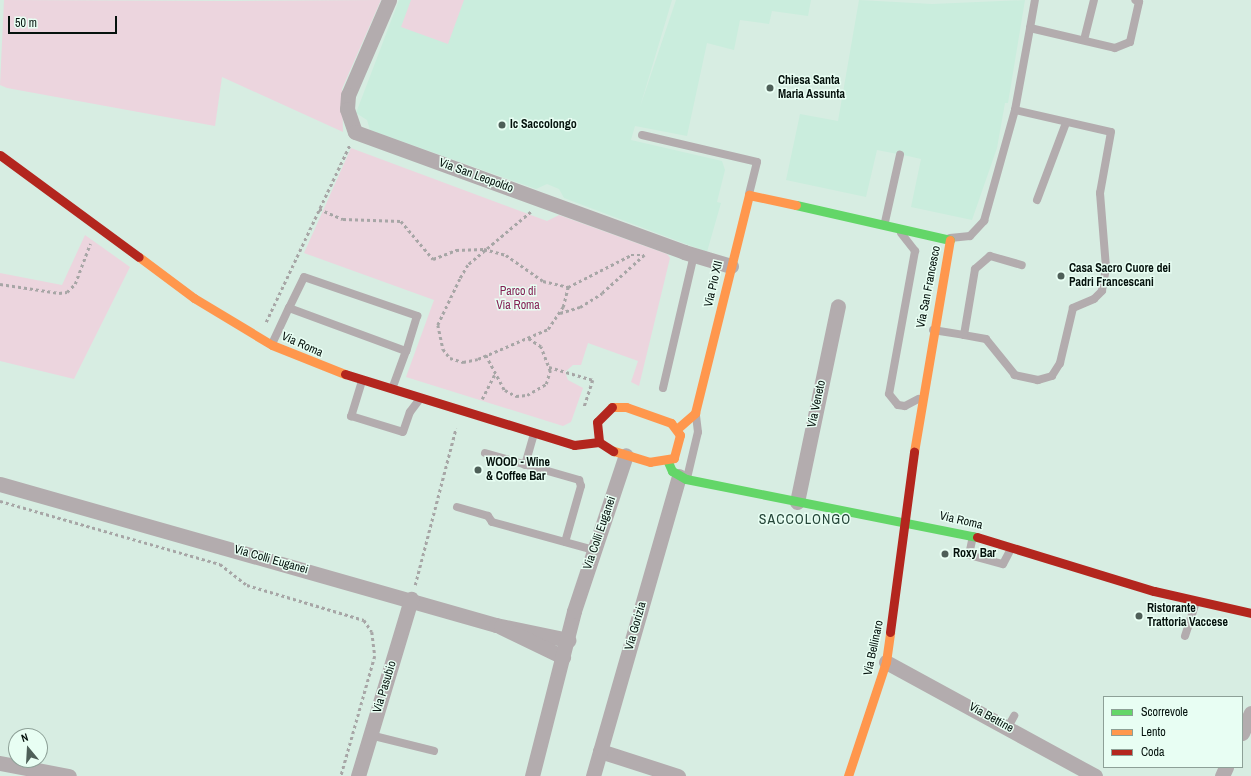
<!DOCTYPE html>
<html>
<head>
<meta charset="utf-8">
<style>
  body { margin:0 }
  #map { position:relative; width:1251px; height:776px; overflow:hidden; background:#d7ede2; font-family:"Archivo Narrow",sans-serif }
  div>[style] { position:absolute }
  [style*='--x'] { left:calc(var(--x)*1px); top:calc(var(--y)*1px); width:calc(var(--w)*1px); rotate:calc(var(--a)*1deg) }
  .built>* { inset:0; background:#caeddd }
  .green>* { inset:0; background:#ecd5de }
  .path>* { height:2.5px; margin-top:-1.25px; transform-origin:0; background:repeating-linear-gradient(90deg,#a7a6a6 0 3px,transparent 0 6px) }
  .lane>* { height:8px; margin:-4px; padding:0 4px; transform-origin:4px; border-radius:4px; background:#b3acae }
  .street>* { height:15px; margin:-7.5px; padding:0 7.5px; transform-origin:7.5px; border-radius:7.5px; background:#b3acae }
  .fast>* { height:9px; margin:-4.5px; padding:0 4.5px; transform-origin:4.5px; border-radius:4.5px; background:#63d668 }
  .slow>* { height:9px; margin:-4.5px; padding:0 4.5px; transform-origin:4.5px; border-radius:4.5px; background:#ff974d }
  .jam>* { height:9px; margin:-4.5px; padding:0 4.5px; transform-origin:4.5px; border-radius:4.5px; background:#b3261e }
  .dots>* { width:11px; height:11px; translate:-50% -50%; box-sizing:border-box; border:2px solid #e8fef3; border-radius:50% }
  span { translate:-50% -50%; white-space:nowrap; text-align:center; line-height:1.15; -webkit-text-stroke:3px #e8fef3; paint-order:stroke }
  .poi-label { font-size:12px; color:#05120d; font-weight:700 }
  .left { translate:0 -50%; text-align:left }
  .street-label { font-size:12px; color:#05120d }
  .park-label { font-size:12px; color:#842054 }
  .quarter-label { font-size:14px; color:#244538; letter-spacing:1px }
  .legend { position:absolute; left:1103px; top:696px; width:140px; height:72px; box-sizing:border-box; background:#e8fef3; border:1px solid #8da097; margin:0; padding:5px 7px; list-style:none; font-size:12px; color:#05120d }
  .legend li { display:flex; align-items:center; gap:8px; height:20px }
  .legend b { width:20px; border:1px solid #8da097 }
  .north { position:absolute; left:8px; top:728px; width:40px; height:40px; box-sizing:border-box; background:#e8fef3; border:1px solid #8da097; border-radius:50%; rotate:342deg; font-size:11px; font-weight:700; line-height:16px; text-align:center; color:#05120d }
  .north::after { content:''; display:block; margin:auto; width:14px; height:18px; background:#4e5f58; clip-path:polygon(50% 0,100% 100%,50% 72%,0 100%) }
  .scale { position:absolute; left:8px; top:16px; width:109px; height:18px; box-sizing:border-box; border:2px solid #05120d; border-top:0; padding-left:5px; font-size:12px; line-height:14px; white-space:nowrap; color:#05120d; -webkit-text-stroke:3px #e8fef3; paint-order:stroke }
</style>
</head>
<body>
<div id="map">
  <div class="built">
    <div style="clip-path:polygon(399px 0,672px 0,640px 107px,676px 0,811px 0,808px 16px,772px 11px,769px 24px,740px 20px,734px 50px,707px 43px,687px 136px,635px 126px,631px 140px,722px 161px,725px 170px,717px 202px,721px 203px,707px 252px,564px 198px,559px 189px,547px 184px,536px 189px,370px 130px,367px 120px,356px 113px)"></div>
    <div style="clip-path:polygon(859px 0,932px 4px,1025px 0,1008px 103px,1005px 103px,997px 148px,972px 220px,911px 207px,921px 159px,908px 156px,877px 150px,866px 197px,786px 180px,800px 114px,838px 121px)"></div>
  </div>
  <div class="green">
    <div style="clip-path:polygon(4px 0,235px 1px,381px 0,342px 89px,343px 132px,222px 77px,215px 126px,7px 88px,0 85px)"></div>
    <div style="clip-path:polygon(411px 0,464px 0,448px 44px,401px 27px)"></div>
    <div style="clip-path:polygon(351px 148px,547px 221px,559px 215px,667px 254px,670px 258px,639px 386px,631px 382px,638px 361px,588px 343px,581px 365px,573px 365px,565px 372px,568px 380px,583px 388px,571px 422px,563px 426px,406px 377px,434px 300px,304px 253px)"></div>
    <div style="clip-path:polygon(85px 235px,130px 267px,74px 379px,0 361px,0 273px,62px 285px)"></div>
  </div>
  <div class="path">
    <div style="--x:319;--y:209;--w:26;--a:23"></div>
    <div style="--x:343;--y:219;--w:58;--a:2"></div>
    <div style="--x:401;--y:221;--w:50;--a:49.9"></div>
    <div style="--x:433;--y:259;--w:25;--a:-21"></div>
    <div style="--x:456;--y:250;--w:28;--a:-2"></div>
    <div style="--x:484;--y:249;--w:23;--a:15"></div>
    <div style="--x:506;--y:255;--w:45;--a:35.1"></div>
    <div style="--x:543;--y:281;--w:26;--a:13"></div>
    <div style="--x:531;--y:212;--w:82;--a:139.9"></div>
    <div style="--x:468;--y:265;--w:16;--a:120"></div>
    <div style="--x:460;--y:279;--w:51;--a:115.6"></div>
    <div style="--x:438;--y:325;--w:25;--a:78"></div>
    <div style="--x:443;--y:349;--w:11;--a:52"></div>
    <div style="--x:450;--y:358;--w:14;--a:17"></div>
    <div style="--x:463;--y:362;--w:15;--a:-11"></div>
    <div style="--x:478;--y:359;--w:76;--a:-23.2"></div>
    <div style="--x:548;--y:329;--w:27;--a:-56"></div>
    <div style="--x:563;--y:307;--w:21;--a:-76"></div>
    <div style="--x:568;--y:287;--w:71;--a:-26.9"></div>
    <div style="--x:631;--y:255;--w:13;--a:0"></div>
    <div style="--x:0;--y:284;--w:60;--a:8.7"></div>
    <div style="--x:59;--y:293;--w:8;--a:-7"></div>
    <div style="--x:67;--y:292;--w:11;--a:-45"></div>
    <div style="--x:75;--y:284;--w:43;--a:-69.4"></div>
    <div style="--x:560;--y:313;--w:21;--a:-17"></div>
    <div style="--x:580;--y:307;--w:26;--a:-32"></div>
    <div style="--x:602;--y:293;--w:57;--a:-42.1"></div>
    <div style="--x:266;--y:322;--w:197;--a:-64.7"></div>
    <div style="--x:486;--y:355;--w:40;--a:62"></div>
    <div style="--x:505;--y:390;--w:13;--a:29"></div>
    <div style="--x:516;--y:396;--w:11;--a:-5"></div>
    <div style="--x:527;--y:395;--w:22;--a:-30"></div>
    <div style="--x:546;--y:384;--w:14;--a:-73"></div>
    <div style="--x:550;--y:371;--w:26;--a:-111"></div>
    <div style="--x:541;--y:347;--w:17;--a:-147"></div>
    <div style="--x:549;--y:367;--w:46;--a:16.5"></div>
    <div style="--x:593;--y:380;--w:29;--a:108"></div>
    <div style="--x:482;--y:399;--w:27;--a:-63"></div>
    <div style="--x:0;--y:501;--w:229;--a:16"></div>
    <div style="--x:220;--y:564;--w:34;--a:38"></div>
    <div style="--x:247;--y:585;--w:122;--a:16.7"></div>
    <div style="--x:364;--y:620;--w:14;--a:56"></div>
    <div style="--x:372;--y:632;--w:24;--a:83"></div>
    <div style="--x:375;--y:656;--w:125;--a:105.8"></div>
    <div style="--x:415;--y:585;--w:162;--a:-75.4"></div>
  </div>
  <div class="lane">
    <div style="--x:1030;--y:28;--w:28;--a:-80"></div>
    <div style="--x:1084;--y:40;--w:41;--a:-76"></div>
    <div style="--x:1015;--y:110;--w:83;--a:-79.6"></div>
    <div style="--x:1030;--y:28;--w:87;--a:13.2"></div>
    <div style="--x:1115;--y:48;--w:16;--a:-22"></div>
    <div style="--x:1130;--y:42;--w:41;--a:-77.3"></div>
    <div style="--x:1139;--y:2;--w:4;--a:-153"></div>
    <div style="--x:642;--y:135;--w:118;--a:13.2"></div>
    <div style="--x:757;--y:162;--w:33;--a:104"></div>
    <div style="--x:1037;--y:200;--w:82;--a:-69.4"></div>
    <div style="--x:885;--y:222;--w:69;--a:-77.4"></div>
    <div style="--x:901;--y:233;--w:23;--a:52"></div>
    <div style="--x:915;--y:251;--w:145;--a:100.3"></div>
    <div style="--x:889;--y:394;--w:14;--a:51"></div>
    <div style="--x:898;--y:405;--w:7;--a:8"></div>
    <div style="--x:905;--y:406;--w:15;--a:-28"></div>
    <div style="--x:950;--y:238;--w:20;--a:-6"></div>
    <div style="--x:970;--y:236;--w:21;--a:-47"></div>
    <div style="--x:984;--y:221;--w:115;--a:-74.4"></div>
    <div style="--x:1015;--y:110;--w:98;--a:12.9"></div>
    <div style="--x:1111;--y:132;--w:62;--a:100.2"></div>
    <div style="--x:1100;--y:193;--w:75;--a:85.4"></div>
    <div style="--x:1106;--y:268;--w:23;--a:100"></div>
    <div style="--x:1102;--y:291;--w:11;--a:135"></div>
    <div style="--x:1094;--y:299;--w:23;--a:157"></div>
    <div style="--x:1073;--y:308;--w:57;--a:103.3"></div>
    <div style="--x:1060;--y:363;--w:15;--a:122"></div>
    <div style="--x:1052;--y:376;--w:15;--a:164"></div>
    <div style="--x:1038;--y:380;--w:24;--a:-168"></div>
    <div style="--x:1015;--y:375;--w:46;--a:-128.9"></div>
    <div style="--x:986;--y:339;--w:22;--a:-170"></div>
    <div style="--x:964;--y:335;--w:67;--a:-80.5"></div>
    <div style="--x:975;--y:269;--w:20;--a:-41"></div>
    <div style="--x:990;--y:256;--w:33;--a:16"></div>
    <div style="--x:289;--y:308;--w:34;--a:-64"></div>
    <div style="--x:304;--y:277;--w:120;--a:19"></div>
    <div style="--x:417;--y:316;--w:37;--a:107"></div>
    <div style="--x:933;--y:330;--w:31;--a:9"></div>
    <div style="--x:272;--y:344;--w:40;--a:-65"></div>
    <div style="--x:289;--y:308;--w:125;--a:20.2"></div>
    <div style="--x:406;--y:351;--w:40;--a:110.2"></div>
    <div style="--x:362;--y:381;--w:37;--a:107"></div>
    <div style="--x:351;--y:416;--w:54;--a:17.1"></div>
    <div style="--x:403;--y:432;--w:21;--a:-71"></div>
    <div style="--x:410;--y:412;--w:15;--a:-53"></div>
    <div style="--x:663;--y:388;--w:137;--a:-76.9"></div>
    <div style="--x:485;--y:453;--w:98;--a:16"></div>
    <div style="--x:579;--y:480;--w:6;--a:72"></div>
    <div style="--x:581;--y:486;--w:58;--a:105.9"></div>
    <div style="--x:525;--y:465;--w:32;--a:-74"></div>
    <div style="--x:687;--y:478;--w:47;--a:-76.6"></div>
    <div style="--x:698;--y:432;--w:17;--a:-97"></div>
    <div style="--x:457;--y:507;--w:32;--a:16"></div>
    <div style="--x:488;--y:516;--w:7;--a:56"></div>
    <div style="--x:492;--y:522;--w:106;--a:15.4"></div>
    <div style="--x:973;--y:536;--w:19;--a:102"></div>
    <div style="--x:969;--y:555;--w:35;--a:15"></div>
    <div style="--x:1003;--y:564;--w:17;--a:-62"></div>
    <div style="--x:1185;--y:636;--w:36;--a:-72"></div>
    <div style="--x:1008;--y:727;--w:13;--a:-61"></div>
    <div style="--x:370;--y:735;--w:66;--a:14"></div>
  </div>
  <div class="street">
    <div style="--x:389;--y:0;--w:103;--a:113.3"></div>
    <div style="--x:348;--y:95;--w:14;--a:94"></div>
    <div style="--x:347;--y:109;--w:24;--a:71"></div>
    <div style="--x:355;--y:132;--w:350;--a:20"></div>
    <div style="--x:684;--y:252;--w:49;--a:16.6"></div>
    <div style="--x:0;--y:484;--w:516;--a:15.87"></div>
    <div style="--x:496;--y:625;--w:74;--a:11.8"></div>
    <div style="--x:797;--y:502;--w:200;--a:-78.2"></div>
    <div style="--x:501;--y:627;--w:69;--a:25.8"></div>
    <div style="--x:886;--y:662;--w:238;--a:28.6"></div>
    <div style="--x:1242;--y:733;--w:22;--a:-66"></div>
    <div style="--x:600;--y:751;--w:82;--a:17.8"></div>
    <div style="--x:0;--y:763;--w:70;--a:10.7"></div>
    <div style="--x:358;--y:776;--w:185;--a:-73.3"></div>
    <div style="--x:532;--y:776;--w:170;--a:-75.7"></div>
    <div style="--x:574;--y:611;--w:164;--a:-71.6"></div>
    <div style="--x:593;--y:776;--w:312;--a:-74"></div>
    <div style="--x:1222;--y:776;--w:10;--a:-66"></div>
  </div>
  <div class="fast">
    <div style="--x:796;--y:205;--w:158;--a:12.8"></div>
    <div style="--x:668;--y:462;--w:10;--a:66"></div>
    <div style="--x:672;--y:471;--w:16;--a:30"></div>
    <div style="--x:686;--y:479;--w:297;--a:11.3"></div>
  </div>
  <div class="slow">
    <div style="--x:139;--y:257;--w:69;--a:36.7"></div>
    <div style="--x:194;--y:298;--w:91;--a:31.1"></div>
    <div style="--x:272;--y:345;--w:79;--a:21.7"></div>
    <div style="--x:612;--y:407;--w:14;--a:0"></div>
    <div style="--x:626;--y:407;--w:48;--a:19.6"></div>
    <div style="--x:671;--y:423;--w:15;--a:53"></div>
    <div style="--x:680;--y:435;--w:24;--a:105"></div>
    <div style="--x:674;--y:458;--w:24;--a:171"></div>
    <div style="--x:650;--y:462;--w:39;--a:-163"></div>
    <div style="--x:678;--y:428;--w:23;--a:-41"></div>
    <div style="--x:695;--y:413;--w:225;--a:-76.1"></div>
    <div style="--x:749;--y:195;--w:48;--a:12"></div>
    <div style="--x:914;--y:452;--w:215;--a:-80.4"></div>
    <div style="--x:848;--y:776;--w:120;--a:-71.6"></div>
    <div style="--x:886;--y:662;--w:30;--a:-82"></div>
  </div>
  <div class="jam">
    <div style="--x:0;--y:155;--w:172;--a:36.3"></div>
    <div style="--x:345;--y:374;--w:240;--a:17.2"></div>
    <div style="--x:574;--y:445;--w:25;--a:-7"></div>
    <div style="--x:612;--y:407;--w:21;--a:135"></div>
    <div style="--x:597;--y:422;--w:20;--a:84"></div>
    <div style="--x:599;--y:442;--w:17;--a:33"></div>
    <div style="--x:977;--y:537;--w:185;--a:17"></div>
    <div style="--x:1154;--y:591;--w:99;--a:12.8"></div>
    <div style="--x:890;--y:632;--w:182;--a:-82.4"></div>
  </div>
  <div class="dots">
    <div style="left:770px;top:88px;background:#4e5f58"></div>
    <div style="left:502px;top:125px;background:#4e5f58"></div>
    <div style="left:1061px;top:276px;background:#4e5f58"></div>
    <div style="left:478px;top:470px;background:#4e5f58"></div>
    <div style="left:945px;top:554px;background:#4e5f58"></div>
    <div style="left:1139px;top:616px;background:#4e5f58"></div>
  </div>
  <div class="poi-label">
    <span class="left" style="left:778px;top:88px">Chiesa Santa<br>Maria Assunta</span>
    <span class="left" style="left:510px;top:125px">Ic Saccolongo</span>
    <span class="left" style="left:1069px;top:276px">Casa Sacro Cuore dei<br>Padri Francescani</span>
    <span class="left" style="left:486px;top:470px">WOOD - Wine<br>&amp; Coffee Bar</span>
    <span class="left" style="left:953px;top:554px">Roxy Bar</span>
    <span class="left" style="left:1147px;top:616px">Ristorante<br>Trattoria Vaccese</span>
  </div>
  <div class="street-label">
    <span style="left:476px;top:176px;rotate:20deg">Via San Leopoldo</span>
    <span style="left:714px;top:284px;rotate:-77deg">Via Pio XII</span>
    <span style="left:929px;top:287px;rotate:-79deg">Via San Francesco</span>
    <span style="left:302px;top:345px;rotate:24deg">Via Roma</span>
    <span style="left:817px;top:404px;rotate:-78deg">Via Veneto</span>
    <span style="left:961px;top:521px;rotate:13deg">Via Roma</span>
    <span style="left:600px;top:533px;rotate:-71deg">Via Colli Euganei</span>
    <span style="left:271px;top:560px;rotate:16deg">Via Colli Euganei</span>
    <span style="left:636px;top:626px;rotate:-74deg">Via Gorizia</span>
    <span style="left:874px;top:648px;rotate:-78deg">Via Bellinaro</span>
    <span style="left:385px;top:687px;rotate:-73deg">Via Pasubio</span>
    <span style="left:991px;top:718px;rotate:29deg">Via Bettine</span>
  </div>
  <div class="park-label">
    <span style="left:518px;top:299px">Parco di<br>Via Roma</span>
  </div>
  <div class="quarter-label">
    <span style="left:805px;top:519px">SACCOLONGO</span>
  </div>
  <ul class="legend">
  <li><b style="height:5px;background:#63d668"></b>Scorrevole</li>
  <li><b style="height:5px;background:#ff974d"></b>Lento</li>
  <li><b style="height:5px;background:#b3261e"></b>Coda</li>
  </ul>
  <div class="north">N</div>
  <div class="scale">50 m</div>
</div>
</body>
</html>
